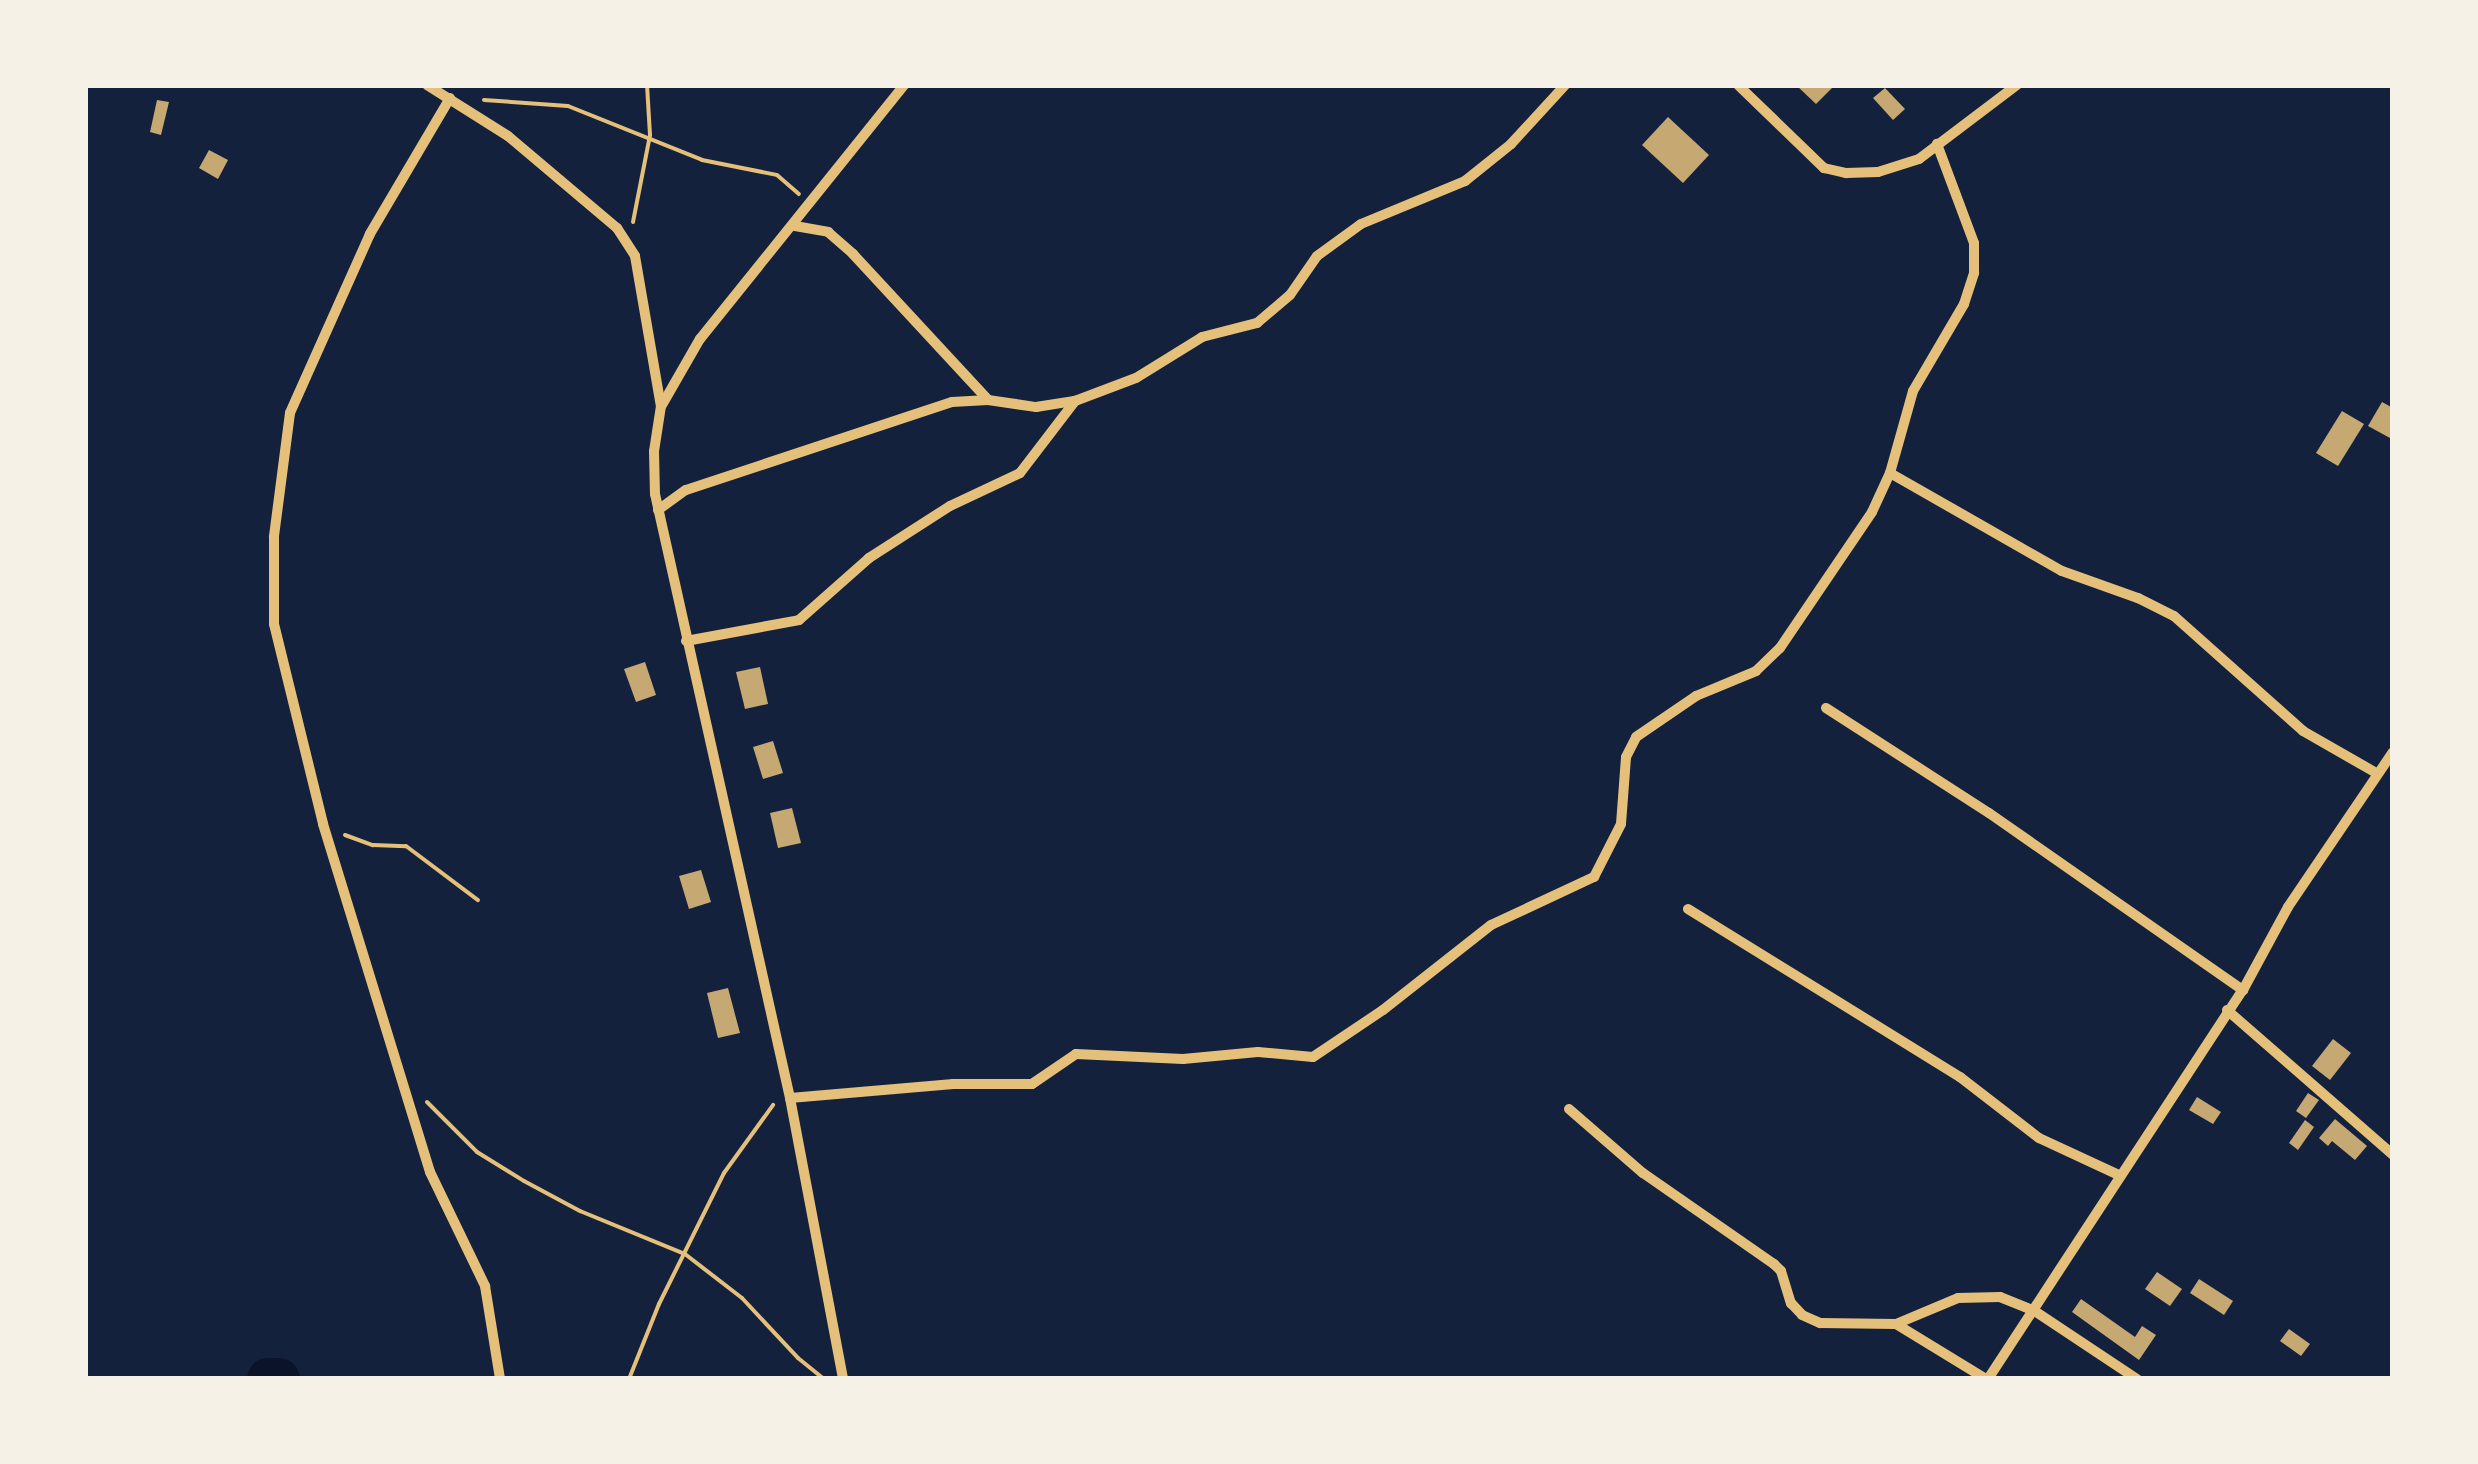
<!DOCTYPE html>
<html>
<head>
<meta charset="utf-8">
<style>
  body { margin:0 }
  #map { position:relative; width:2478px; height:1464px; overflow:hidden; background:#14213d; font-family:Quicksand,sans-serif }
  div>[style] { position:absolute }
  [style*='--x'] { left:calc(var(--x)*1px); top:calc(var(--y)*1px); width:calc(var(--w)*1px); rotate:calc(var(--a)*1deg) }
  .river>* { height:42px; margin:-21px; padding:0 21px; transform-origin:21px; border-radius:21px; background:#0b132b }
  .building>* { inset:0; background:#c6a872 }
  .path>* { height:4px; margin:-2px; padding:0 2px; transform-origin:2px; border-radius:2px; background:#e5c07b }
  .minor>* { height:10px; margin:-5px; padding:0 5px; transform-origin:5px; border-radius:5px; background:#e5c07b }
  span { translate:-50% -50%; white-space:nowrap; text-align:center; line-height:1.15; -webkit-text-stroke:9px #f6f1e7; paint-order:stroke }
  .frame { position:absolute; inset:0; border:88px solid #f6f1e7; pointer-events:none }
</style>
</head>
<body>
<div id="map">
  <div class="river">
    <div style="--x:268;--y:1379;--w:11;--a:0"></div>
  </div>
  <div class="building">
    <div style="clip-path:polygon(1796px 85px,1835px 85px,1816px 104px)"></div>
    <div style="clip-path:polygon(1885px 88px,1905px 109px,1893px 120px,1873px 98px)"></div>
    <div style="clip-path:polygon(157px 100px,169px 102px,161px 135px,150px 132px)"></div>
    <div style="clip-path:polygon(1668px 117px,1709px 155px,1683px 183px,1642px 145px)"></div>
    <div style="clip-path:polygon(209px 150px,228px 160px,218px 179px,199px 168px)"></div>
    <div style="clip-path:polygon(2382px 402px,2393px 408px,2390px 438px,2368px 426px)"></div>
    <div style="clip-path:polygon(2342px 411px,2364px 424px,2338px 466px,2316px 453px)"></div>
    <div style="clip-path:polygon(645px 662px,656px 695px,636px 702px,624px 669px)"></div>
    <div style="clip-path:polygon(760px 667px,768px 704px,745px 709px,736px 672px)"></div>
    <div style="clip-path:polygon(773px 741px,783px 773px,763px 779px,753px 747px)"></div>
    <div style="clip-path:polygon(792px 808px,801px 843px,778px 848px,770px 813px)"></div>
    <div style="clip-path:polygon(701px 870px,711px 902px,689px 909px,679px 876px)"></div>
    <div style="clip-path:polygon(728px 988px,740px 1033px,718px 1038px,707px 993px)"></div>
    <div style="clip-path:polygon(2333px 1039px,2351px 1053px,2330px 1080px,2312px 1066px)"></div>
    <div style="clip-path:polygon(2308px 1093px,2319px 1100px,2306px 1118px,2296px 1111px)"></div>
    <div style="clip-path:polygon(2197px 1097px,2221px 1112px,2213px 1124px,2189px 1110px)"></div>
    <div style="clip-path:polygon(2335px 1119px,2367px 1146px,2355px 1160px,2332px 1141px,2328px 1146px,2319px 1138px)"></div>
    <div style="clip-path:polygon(2305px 1120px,2314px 1127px,2298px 1150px,2289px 1143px)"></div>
    <div style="clip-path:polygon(2157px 1272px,2182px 1289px,2170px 1306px,2145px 1289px)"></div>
    <div style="clip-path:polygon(2199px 1279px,2233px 1301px,2224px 1315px,2190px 1293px)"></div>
    <div style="clip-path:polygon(2081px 1299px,2135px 1337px,2142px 1326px,2156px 1335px,2139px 1360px,2072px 1312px)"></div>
    <div style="clip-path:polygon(2289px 1329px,2310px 1344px,2301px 1356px,2280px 1341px)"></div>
  </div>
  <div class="path">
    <div style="--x:484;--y:100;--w:84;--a:4.1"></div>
    <div style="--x:568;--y:106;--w:144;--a:21.9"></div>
    <div style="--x:702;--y:160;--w:76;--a:11.3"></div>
    <div style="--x:777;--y:175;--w:29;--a:41"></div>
    <div style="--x:633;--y:222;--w:89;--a:-78.9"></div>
    <div style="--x:650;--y:135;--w:50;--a:-93.4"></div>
    <div style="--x:345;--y:835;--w:30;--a:20"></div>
    <div style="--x:373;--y:845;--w:33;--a:2"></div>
    <div style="--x:406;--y:846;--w:90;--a:36.9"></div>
    <div style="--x:427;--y:1102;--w:71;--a:45"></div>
    <div style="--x:477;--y:1152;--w:55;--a:31.7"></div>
    <div style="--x:524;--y:1181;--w:64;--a:28.2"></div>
    <div style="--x:580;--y:1211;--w:113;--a:22.3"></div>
    <div style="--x:685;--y:1254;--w:72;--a:37.7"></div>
    <div style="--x:742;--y:1298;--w:82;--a:47"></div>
    <div style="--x:798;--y:1358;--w:33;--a:39"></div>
    <div style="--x:629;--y:1379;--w:81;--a:-68.2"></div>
    <div style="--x:659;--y:1304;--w:146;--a:-63.6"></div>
    <div style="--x:724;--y:1173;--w:84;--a:-54.2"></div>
  </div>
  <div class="minor">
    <div style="--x:427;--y:85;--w:96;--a:32.2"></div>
    <div style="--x:508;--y:136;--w:143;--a:40.2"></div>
    <div style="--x:617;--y:228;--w:33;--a:57"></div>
    <div style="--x:635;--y:256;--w:152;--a:80.2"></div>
    <div style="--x:661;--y:406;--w:46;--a:98.8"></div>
    <div style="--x:654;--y:451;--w:43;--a:88.7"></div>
    <div style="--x:655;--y:494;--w:619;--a:77.4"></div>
    <div style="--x:790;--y:1098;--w:286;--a:79.3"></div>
    <div style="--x:1738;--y:85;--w:120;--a:44"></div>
    <div style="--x:1824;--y:168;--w:23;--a:13"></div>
    <div style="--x:1846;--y:173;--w:32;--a:-2"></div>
    <div style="--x:1878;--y:172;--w:43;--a:-17.6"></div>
    <div style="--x:1919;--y:159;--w:123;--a:-37.1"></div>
    <div style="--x:450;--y:98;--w:158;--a:120.5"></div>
    <div style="--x:370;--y:234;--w:196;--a:114.1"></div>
    <div style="--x:290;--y:413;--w:125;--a:97.4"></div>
    <div style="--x:274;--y:537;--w:87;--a:90"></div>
    <div style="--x:274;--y:624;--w:206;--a:76.2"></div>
    <div style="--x:323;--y:824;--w:364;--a:72.9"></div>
    <div style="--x:430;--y:1172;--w:127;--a:64.2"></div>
    <div style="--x:485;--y:1286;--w:94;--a:80.8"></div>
    <div style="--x:795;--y:226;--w:34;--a:10"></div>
    <div style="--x:828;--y:232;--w:33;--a:41"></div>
    <div style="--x:853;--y:254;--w:199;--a:47.2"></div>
    <div style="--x:662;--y:405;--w:76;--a:-60.1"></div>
    <div style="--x:700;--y:339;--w:326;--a:-51.2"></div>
    <div style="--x:1890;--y:473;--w:198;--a:29.7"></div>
    <div style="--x:2062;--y:571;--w:81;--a:19.6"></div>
    <div style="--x:2138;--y:598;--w:40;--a:26.6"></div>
    <div style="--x:2174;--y:616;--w:173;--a:41.7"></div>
    <div style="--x:2303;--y:731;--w:86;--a:29.8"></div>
    <div style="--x:658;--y:510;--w:34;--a:-36"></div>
    <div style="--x:686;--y:490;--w:280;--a:-18.3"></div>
    <div style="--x:952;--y:402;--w:36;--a:-3"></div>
    <div style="--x:988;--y:400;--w:49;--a:8.3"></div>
    <div style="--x:1036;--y:407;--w:39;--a:-9"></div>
    <div style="--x:1075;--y:401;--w:65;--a:-20.7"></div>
    <div style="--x:1136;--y:378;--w:78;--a:-31.8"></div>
    <div style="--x:1202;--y:337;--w:57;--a:-14.3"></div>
    <div style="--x:1257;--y:323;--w:43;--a:-40.3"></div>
    <div style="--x:1290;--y:295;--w:47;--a:-55.3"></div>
    <div style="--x:1317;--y:256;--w:54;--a:-36"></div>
    <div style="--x:1361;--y:224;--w:113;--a:-22.5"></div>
    <div style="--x:1465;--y:181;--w:59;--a:-38.8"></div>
    <div style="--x:1511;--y:144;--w:80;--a:-47.5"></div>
    <div style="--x:686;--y:641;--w:115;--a:-10.5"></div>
    <div style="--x:799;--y:620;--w:94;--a:-41.5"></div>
    <div style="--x:869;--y:558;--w:96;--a:-32.7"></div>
    <div style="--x:950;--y:506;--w:77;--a:-25.2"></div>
    <div style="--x:1020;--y:473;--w:91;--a:-52.6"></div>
    <div style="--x:1826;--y:708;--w:194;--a:32.8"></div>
    <div style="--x:1989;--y:813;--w:310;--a:34.9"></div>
    <div style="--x:1688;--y:909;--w:320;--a:31.7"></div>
    <div style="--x:1960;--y:1077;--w:100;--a:37.7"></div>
    <div style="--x:2039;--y:1138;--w:90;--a:24.9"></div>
    <div style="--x:2227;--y:1010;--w:220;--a:41.1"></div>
    <div style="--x:790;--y:1098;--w:164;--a:-4.9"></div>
    <div style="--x:953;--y:1084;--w:79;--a:0"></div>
    <div style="--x:1032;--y:1084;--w:53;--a:-34.3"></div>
    <div style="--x:1076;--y:1054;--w:107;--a:2.7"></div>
    <div style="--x:1183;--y:1059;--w:75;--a:-5.3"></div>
    <div style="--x:1258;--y:1052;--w:55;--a:5.2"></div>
    <div style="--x:1313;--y:1057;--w:84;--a:-33.9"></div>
    <div style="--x:1383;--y:1010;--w:137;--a:-38.2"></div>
    <div style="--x:1491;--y:925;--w:114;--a:-25"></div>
    <div style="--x:1594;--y:877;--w:59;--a:-63"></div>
    <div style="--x:1621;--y:824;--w:67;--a:-85.7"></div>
    <div style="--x:1626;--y:757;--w:22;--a:-63"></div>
    <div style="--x:1636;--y:737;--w:73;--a:-34.3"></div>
    <div style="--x:1696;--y:696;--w:65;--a:-22.6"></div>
    <div style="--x:1756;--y:671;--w:33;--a:-44"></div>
    <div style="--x:1780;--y:648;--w:164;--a:-55.9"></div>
    <div style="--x:1872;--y:512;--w:43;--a:-65.2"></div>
    <div style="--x:1890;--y:473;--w:85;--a:-74.3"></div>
    <div style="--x:1913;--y:391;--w:101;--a:-59.6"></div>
    <div style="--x:1964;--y:304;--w:33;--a:-72"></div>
    <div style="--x:1974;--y:273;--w:30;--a:-90"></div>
    <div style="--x:1974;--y:243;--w:106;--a:-110.5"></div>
    <div style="--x:1569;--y:1109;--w:98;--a:40.9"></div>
    <div style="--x:1643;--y:1173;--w:160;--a:34.8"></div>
    <div style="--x:1774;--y:1264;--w:10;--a:45"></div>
    <div style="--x:1781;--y:1271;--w:34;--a:73"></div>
    <div style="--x:1791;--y:1303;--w:16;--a:47"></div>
    <div style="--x:1802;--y:1315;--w:20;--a:24"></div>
    <div style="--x:1820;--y:1323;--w:76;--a:0.8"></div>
    <div style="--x:1896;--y:1324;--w:67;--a:-22.8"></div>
    <div style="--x:1958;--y:1298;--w:42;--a:-1.4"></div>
    <div style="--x:2000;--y:1297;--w:35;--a:22"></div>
    <div style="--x:2033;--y:1310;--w:125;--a:33.6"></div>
    <div style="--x:1896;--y:1324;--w:105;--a:31.4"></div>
    <div style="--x:1988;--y:1379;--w:465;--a:-56.8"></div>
    <div style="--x:2243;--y:990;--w:94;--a:-61.5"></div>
    <div style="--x:2288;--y:907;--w:187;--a:-55.9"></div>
  </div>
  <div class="frame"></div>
</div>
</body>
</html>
